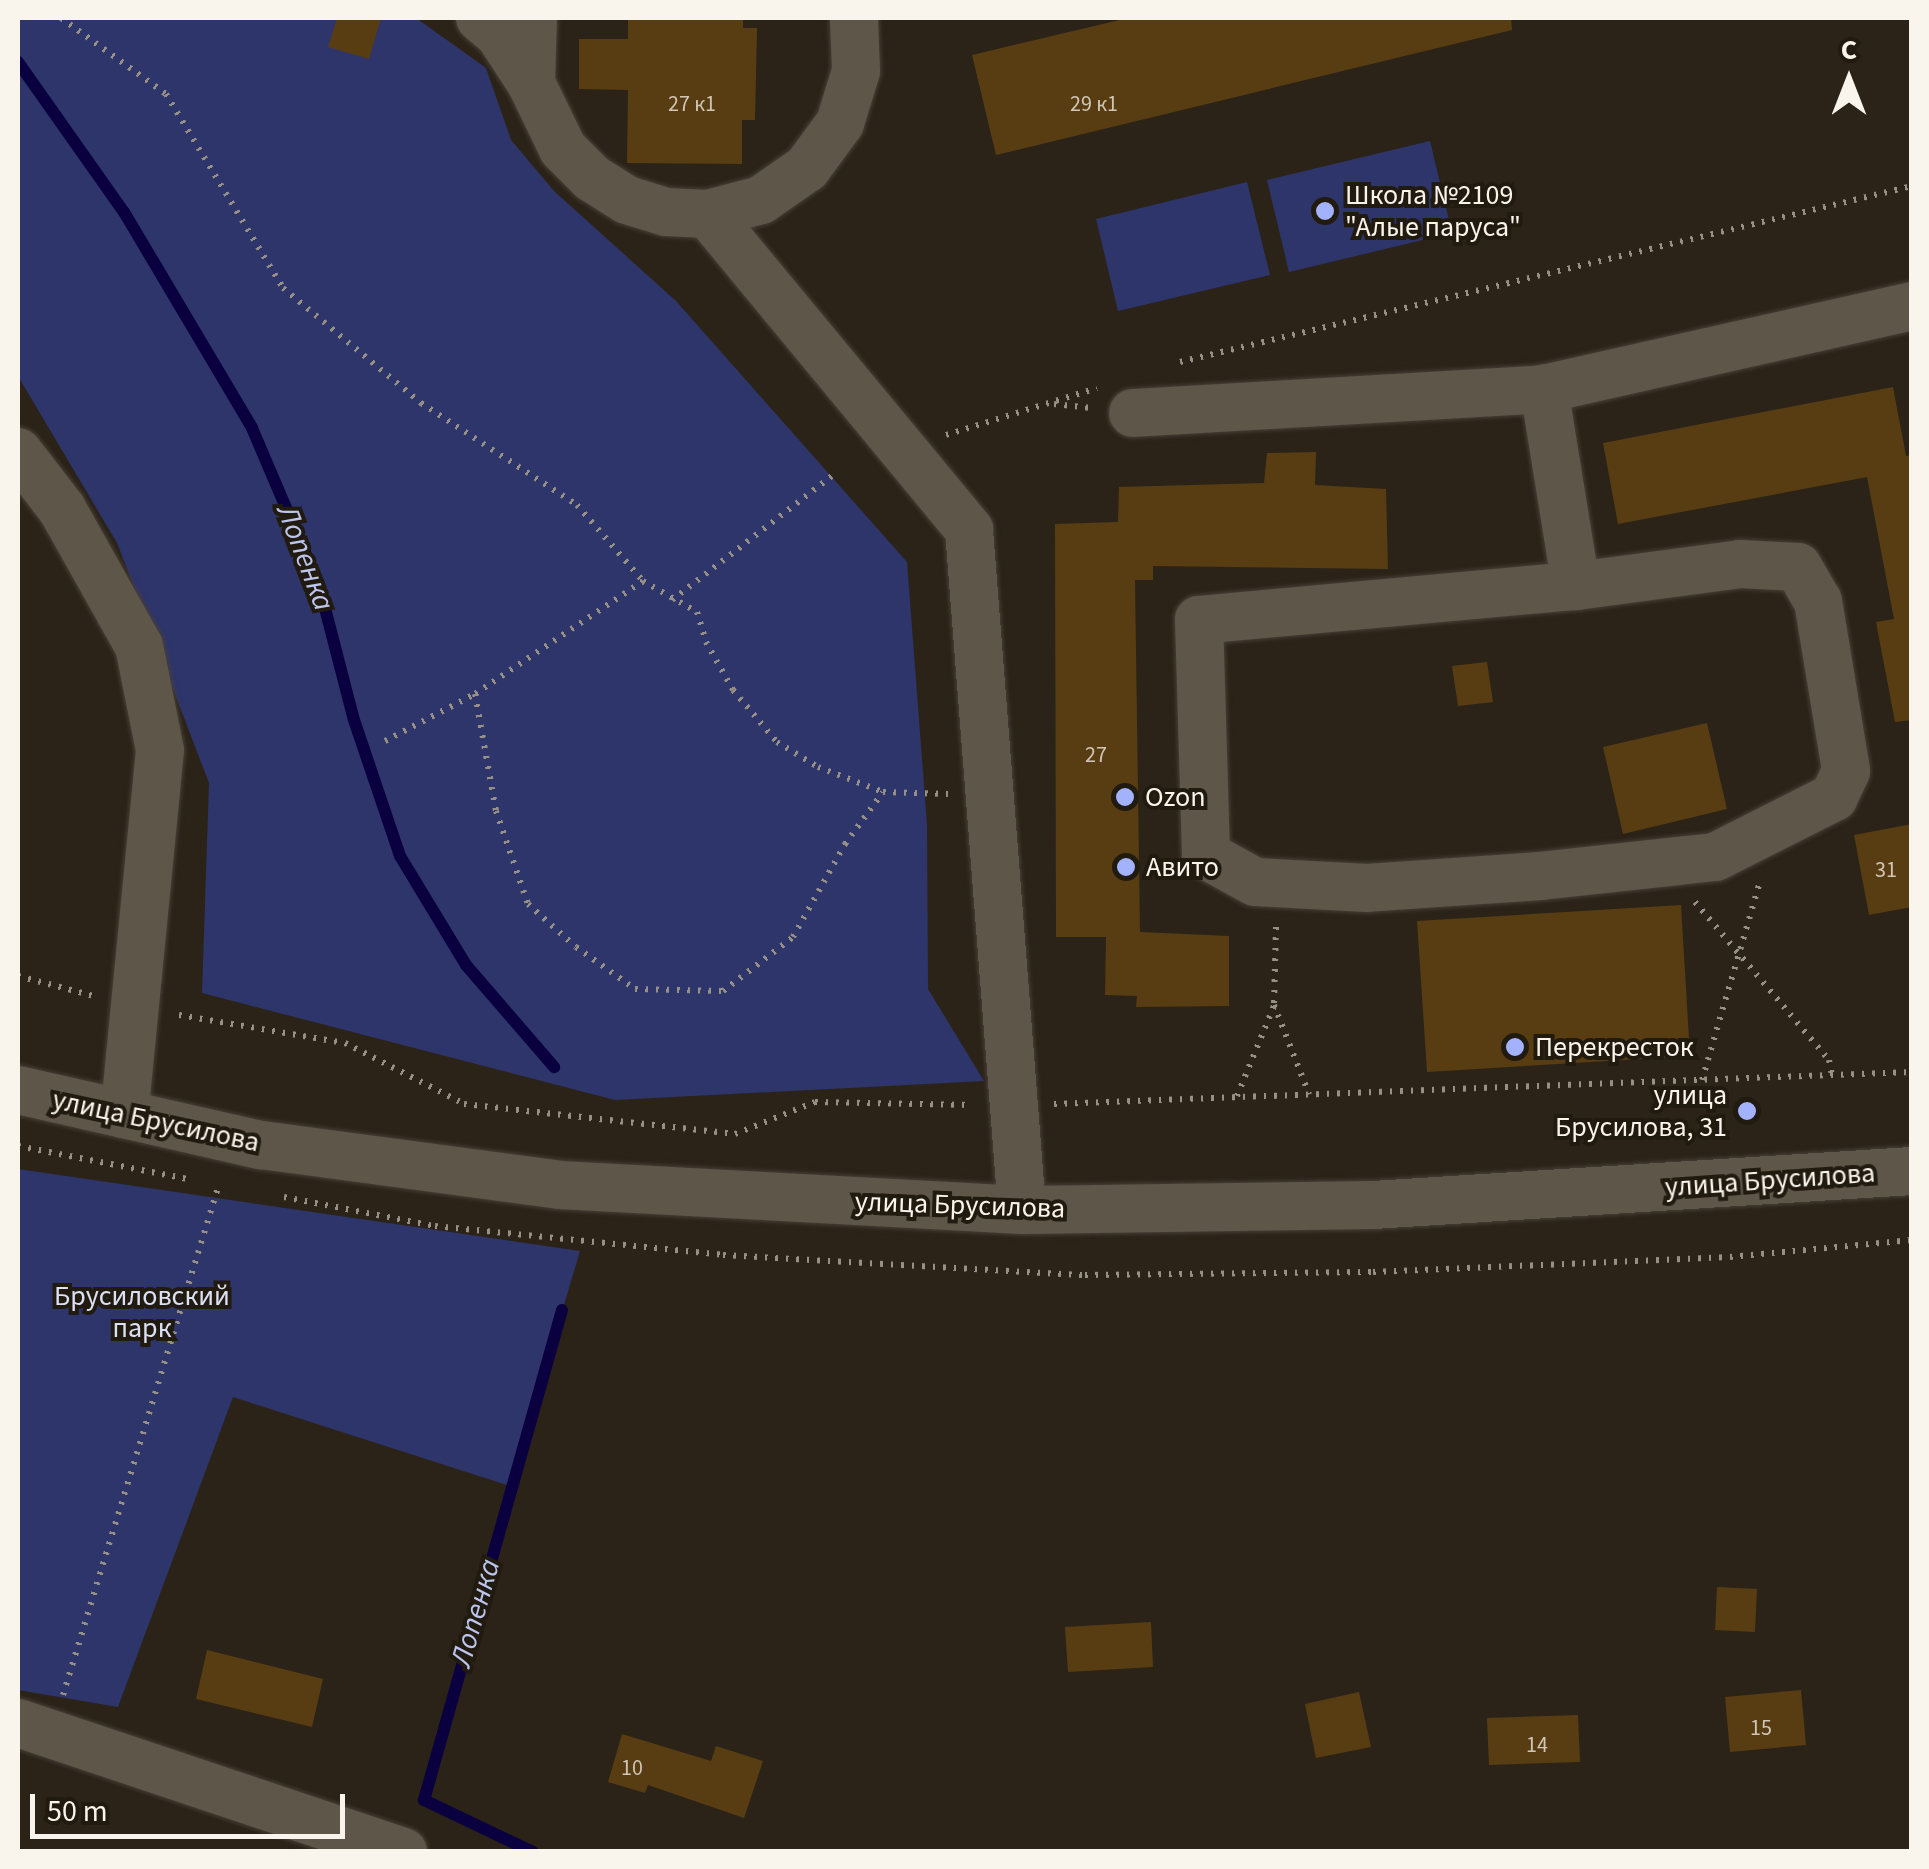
<!DOCTYPE html>
<html>
<head>
<meta charset="utf-8">
<style>
  body { margin:0 }
  #map { position:relative; width:1929px; height:1869px; overflow:hidden; background:#2b2318; font-family:"Source Sans 3",sans-serif }
  div>[style] { position:absolute }
  [style*='--x'] { left:calc(var(--x)*1px); top:calc(var(--y)*1px); width:calc(var(--w)*1px); rotate:calc(var(--a)*1deg) }
  .green>* { inset:0; background:#2e356b }
  .stream>* { height:12px; margin:-6px; padding:0 6px; transform-origin:6px; border-radius:6px; background:#0a0040 }
  .building>* { inset:0; background:#583d13 }
  .path>* { height:6px; margin-top:-3px; transform-origin:0; background:repeating-linear-gradient(90deg,#969086 0 2.5px,transparent 0 10.5px) }
  .roads { filter:drop-shadow(0 0 2px #463f37) drop-shadow(0 0 2px #463f37) }
  .minor>* { height:48px; margin:-24px; padding:0 24px; transform-origin:24px; border-radius:24px; background:#5f564a }
  .dots>* { width:28px; height:28px; translate:-50% -50%; box-sizing:border-box; border:5px solid #211a0f; border-radius:50% }
  span { translate:-50% -50%; white-space:nowrap; text-align:center; line-height:1.15; -webkit-text-stroke:8px #211a0f; paint-order:stroke }
  .number-label { font-size:22px; color:#d1c6b6 }
  .number-label span { -webkit-text-stroke-width:0 }
  .poi-label { font-size:28px; color:#f9f4ec }
  .left { translate:0 -50%; text-align:left }
  .right { translate:-100% -50%; text-align:right }
  .street-label { font-size:28px; color:#f9f4ec }
  .park-label { font-size:28px; color:#dbe0f5 }
  .water-label { font-size:30px; color:#bcc5ed; font-style:italic }
  .frame { position:absolute; inset:0; border:20px solid #f9f4ec; pointer-events:none }
  .north { position:absolute; left:1799px; top:30px; width:100px; height:100px; -webkit-text-stroke:8px #211a0f; paint-order:stroke; rotate:0deg; font-size:28px; font-weight:700; line-height:40px; text-align:center; color:#f9f4ec }
  .north::after { content:''; display:block; margin:auto; width:35px; height:45px; background:#f9f4ec; clip-path:polygon(50% 0,100% 100%,50% 72%,0 100%) }
  .scale { position:absolute; left:30px; top:1794px; width:315px; height:45px; box-sizing:border-box; border:5px solid #f9f4ec; border-top:0; padding-left:12px; font-size:30px; line-height:35px; white-space:nowrap; color:#f9f4ec; -webkit-text-stroke:8px #211a0f; paint-order:stroke }
</style>
</head>
<body>
<div id="map">
  <div class="green">
    <div style="clip-path:polygon(18px 18px,416px 18px,486px 68px,511px 140px,554px 191px,676px 301px,907px 562px,927px 825px,928px 989px,984px 1081px,615px 1100px,202px 993px,209px 783px,117px 543px,18px 376px)"></div>
    <div style="clip-path:polygon(1430px 141px,1452px 233px,1289px 272px,1267px 180px)"></div>
    <div style="clip-path:polygon(1247px 182px,1270px 275px,1118px 311px,1096px 219px)"></div>
    <div style="clip-path:polygon(18px 1169px,580px 1251px,510px 1486px,233px 1397px,118px 1707px,18px 1690px)"></div>
  </div>
  <div class="stream">
    <div style="--x:18;--y:62;--w:184;--a:54.8"></div>
    <div style="--x:124;--y:212;--w:251;--a:59.3"></div>
    <div style="--x:252;--y:428;--w:171;--a:66.9"></div>
    <div style="--x:319;--y:585;--w:139;--a:75.5"></div>
    <div style="--x:354;--y:720;--w:144;--a:71.3"></div>
    <div style="--x:400;--y:856;--w:127;--a:58.8"></div>
    <div style="--x:466;--y:965;--w:135;--a:49.2"></div>
    <div style="--x:533;--y:1852;--w:121;--a:-154.5"></div>
    <div style="--x:424;--y:1800;--w:509;--a:-74.27"></div>
  </div>
  <div class="building">
    <div style="clip-path:polygon(337px 18px,381px 18px,369px 59px,328px 47px)"></div>
    <div style="clip-path:polygon(628px 18px,743px 18px,743px 28px,757px 28px,755px 120px,742px 120px,742px 164px,627px 163px,628px 90px,579px 89px,579px 39px,628px 39px)"></div>
    <div style="clip-path:polygon(1128px 18px,1511px 18px,1512px 30px,996px 155px,972px 55px)"></div>
    <div style="clip-path:polygon(1893px 387px,1906px 456px,1912px 455px,1912px 720px,1895px 722px,1876px 622px,1894px 619px,1867px 477px,1618px 524px,1603px 443px)"></div>
    <div style="clip-path:polygon(1316px 452px,1315px 485px,1386px 489px,1388px 569px,1153px 566px,1153px 580px,1135px 580px,1140px 932px,1229px 936px,1229px 1006px,1136px 1007px,1137px 996px,1105px 995px,1106px 937px,1056px 937px,1055px 524px,1118px 522px,1119px 487px,1264px 483px,1267px 453px)"></div>
    <div style="clip-path:polygon(1487px 662px,1493px 702px,1458px 706px,1452px 666px)"></div>
    <div style="clip-path:polygon(1707px 723px,1727px 809px,1623px 834px,1603px 747px)"></div>
    <div style="clip-path:polygon(1912px 824px,1912px 907px,1869px 915px,1854px 835px)"></div>
    <div style="clip-path:polygon(1681px 905px,1690px 1056px,1427px 1072px,1417px 921px)"></div>
    <div style="clip-path:polygon(1717px 1587px,1757px 1589px,1755px 1632px,1715px 1630px)"></div>
    <div style="clip-path:polygon(1151px 1622px,1153px 1667px,1068px 1672px,1065px 1627px)"></div>
    <div style="clip-path:polygon(207px 1650px,323px 1679px,312px 1727px,196px 1699px)"></div>
    <div style="clip-path:polygon(1801px 1690px,1806px 1745px,1730px 1752px,1725px 1697px)"></div>
    <div style="clip-path:polygon(1359px 1692px,1371px 1747px,1316px 1758px,1305px 1704px)"></div>
    <div style="clip-path:polygon(1578px 1715px,1580px 1762px,1489px 1765px,1487px 1718px)"></div>
    <div style="clip-path:polygon(622px 1734px,711px 1761px,716px 1746px,763px 1761px,744px 1818px,648px 1785px,645px 1793px,608px 1782px)"></div>
  </div>
  <div class="path">
    <div style="--x:61;--y:18;--w:130;--a:35.9"></div>
    <div style="--x:166;--y:94;--w:227;--a:58.9"></div>
    <div style="--x:283;--y:288;--w:180;--a:39.8"></div>
    <div style="--x:421;--y:403;--w:186;--a:33.2"></div>
    <div style="--x:577;--y:505;--w:101;--a:49"></div>
    <div style="--x:643;--y:581;--w:62;--a:29.9"></div>
    <div style="--x:697;--y:612;--w:31;--a:73"></div>
    <div style="--x:706;--y:642;--w:55;--a:60.6"></div>
    <div style="--x:733;--y:690;--w:68;--a:49.8"></div>
    <div style="--x:777;--y:742;--w:48;--a:31.4"></div>
    <div style="--x:818;--y:767;--w:70;--a:21"></div>
    <div style="--x:883;--y:792;--w:65;--a:1.8"></div>
    <div style="--x:1180;--y:362;--w:753;--a:-13.52"></div>
    <div style="--x:1054;--y:404;--w:38;--a:6"></div>
    <div style="--x:946;--y:435;--w:158;--a:-17.3"></div>
    <div style="--x:643;--y:581;--w:202;--a:146.1"></div>
    <div style="--x:475;--y:694;--w:119;--a:79.8"></div>
    <div style="--x:496;--y:811;--w:98;--a:71"></div>
    <div style="--x:528;--y:904;--w:64;--a:41.9"></div>
    <div style="--x:576;--y:947;--w:72;--a:35.4"></div>
    <div style="--x:635;--y:989;--w:88;--a:1.3"></div>
    <div style="--x:723;--y:991;--w:88;--a:-37.6"></div>
    <div style="--x:793;--y:937;--w:107;--a:-60.8"></div>
    <div style="--x:845;--y:844;--w:64;--a:-53.8"></div>
    <div style="--x:672;--y:600;--w:202;--a:-37.8"></div>
    <div style="--x:385;--y:741;--w:102;--a:-27.6"></div>
    <div style="--x:1695;--y:902;--w:207;--a:49.7"></div>
    <div style="--x:1829;--y:1060;--w:15;--a:79"></div>
    <div style="--x:1276;--y:927;--w:78;--a:91.5"></div>
    <div style="--x:1274;--y:1005;--w:96;--a:68.5"></div>
    <div style="--x:18;--y:976;--w:79;--a:14.7"></div>
    <div style="--x:179;--y:1015;--w:168;--a:9.6"></div>
    <div style="--x:345;--y:1043;--w:134;--a:27.1"></div>
    <div style="--x:464;--y:1104;--w:273;--a:6.3"></div>
    <div style="--x:735;--y:1134;--w:86;--a:-21.8"></div>
    <div style="--x:815;--y:1102;--w:157;--a:1.1"></div>
    <div style="--x:1702;--y:1080;--w:203;--a:-73.7"></div>
    <div style="--x:1237;--y:1096;--w:97;--a:-67.7"></div>
    <div style="--x:1054;--y:1104;--w:859;--a:-2.14"></div>
    <div style="--x:18;--y:1146;--w:178;--a:11"></div>
    <div style="--x:284;--y:1197;--w:154;--a:10.9"></div>
    <div style="--x:435;--y:1226;--w:289;--a:5.7"></div>
    <div style="--x:723;--y:1255;--w:363;--a:3.2"></div>
    <div style="--x:1085;--y:1275;--w:288;--a:-0.6"></div>
    <div style="--x:1373;--y:1272;--w:357;--a:-2.4"></div>
    <div style="--x:1730;--y:1257;--w:183;--a:-5.3"></div>
    <div style="--x:63;--y:1695;--w:534;--a:-73.02"></div>
  </div>
  <div class="roads">
    <div class="minor">
      <div style="--x:480;--y:18;--w:25;--a:40"></div>
      <div style="--x:499;--y:34;--w:59;--a:56.9"></div>
      <div style="--x:533;--y:18;--w:65;--a:91.8"></div>
      <div style="--x:531;--y:83;--w:73;--a:64.1"></div>
      <div style="--x:563;--y:149;--w:41;--a:45"></div>
      <div style="--x:592;--y:178;--w:41;--a:32.2"></div>
      <div style="--x:627;--y:200;--w:41;--a:17.1"></div>
      <div style="--x:666;--y:212;--w:42;--a:2.7"></div>
      <div style="--x:708;--y:214;--w:55;--a:-14.8"></div>
      <div style="--x:761;--y:200;--w:56;--a:-34.8"></div>
      <div style="--x:807;--y:168;--w:56;--a:-53.7"></div>
      <div style="--x:840;--y:123;--w:54;--a:-72.9"></div>
      <div style="--x:856;--y:71;--w:53;--a:-92.2"></div>
      <div style="--x:708;--y:214;--w:410;--a:50.4"></div>
      <div style="--x:969;--y:530;--w:682;--a:85.54"></div>
      <div style="--x:1133;--y:413;--w:412;--a:-3.3"></div>
      <div style="--x:18;--y:452;--w:72;--a:52.3"></div>
      <div style="--x:62;--y:509;--w:157;--a:60.7"></div>
      <div style="--x:139;--y:646;--w:106;--a:78.6"></div>
      <div style="--x:160;--y:750;--w:366;--a:95.6"></div>
      <div style="--x:1740;--y:564;--w:58;--a:3"></div>
      <div style="--x:1798;--y:567;--w:39;--a:60"></div>
      <div style="--x:1818;--y:601;--w:172;--a:80.6"></div>
      <div style="--x:1846;--y:771;--w:29;--a:115"></div>
      <div style="--x:1834;--y:797;--w:133;--a:153.2"></div>
      <div style="--x:1715;--y:857;--w:175;--a:173.8"></div>
      <div style="--x:1541;--y:876;--w:174;--a:176.1"></div>
      <div style="--x:1367;--y:888;--w:112;--a:-176.9"></div>
      <div style="--x:1255;--y:882;--w:56;--a:-151.1"></div>
      <div style="--x:1206;--y:855;--w:235;--a:-91.7"></div>
      <div style="--x:1199;--y:620;--w:379;--a:-5.2"></div>
      <div style="--x:1576;--y:586;--w:165;--a:-7.6"></div>
      <div style="--x:1576;--y:586;--w:200;--a:-99.2"></div>
      <div style="--x:1544;--y:389;--w:377;--a:-12.7"></div>
      <div style="--x:18;--y:1090;--w:249;--a:12.8"></div>
      <div style="--x:261;--y:1145;--w:302;--a:7.6"></div>
      <div style="--x:560;--y:1185;--w:463;--a:3.1"></div>
      <div style="--x:1022;--y:1210;--w:351;--a:-0.8"></div>
      <div style="--x:1373;--y:1205;--w:540;--a:-3.61"></div>
      <div style="--x:18;--y:1723;--w:406;--a:18.5"></div>
    </div>
  </div>
  <div class="dots">
    <div style="left:1325px;top:211px;background:#a3b2fd"></div>
    <div style="left:1125px;top:797px;background:#a3b2fd"></div>
    <div style="left:1126px;top:867px;background:#a3b2fd"></div>
    <div style="left:1515px;top:1047px;background:#a3b2fd"></div>
    <div style="left:1747px;top:1111px;background:#a3b2fd"></div>
  </div>
  <div class="number-label">
    <span style="left:692px;top:105px">27 к1</span>
    <span style="left:1094px;top:105px">29 к1</span>
    <span style="left:1096px;top:756px">27</span>
    <span style="left:1886px;top:871px">31</span>
    <span style="left:1761px;top:1729px">15</span>
    <span style="left:1537px;top:1746px">14</span>
    <span style="left:632px;top:1769px">10</span>
  </div>
  <div class="poi-label">
    <span class="left" style="left:1345px;top:211px">Школа №2109<br>"Алые паруса"</span>
    <span class="left" style="left:1145px;top:797px">Ozon</span>
    <span class="left" style="left:1146px;top:867px">Авито</span>
    <span class="left" style="left:1535px;top:1047px">Перекресток</span>
    <span class="right" style="left:1727px;top:1111px">улица<br>Брусилова, 31</span>
  </div>
  <div class="street-label">
    <span style="left:156px;top:1121px;rotate:12deg">улица Брусилова</span>
    <span style="left:1770px;top:1180px;rotate:-4deg">улица Брусилова</span>
    <span style="left:960px;top:1205px;rotate:2deg">улица Брусилова</span>
  </div>
  <div class="park-label">
    <span style="left:142px;top:1312px">Брусиловский<br>парк</span>
  </div>
  <div class="water-label">
    <span style="left:305px;top:558px;rotate:69deg">Лопенка</span>
    <span style="left:476px;top:1613px;rotate:-74deg">Лопенка</span>
  </div>
  <div class="frame"></div>
  <div class="north">С</div>
  <div class="scale">50 m</div>
</div>
</body>
</html>
